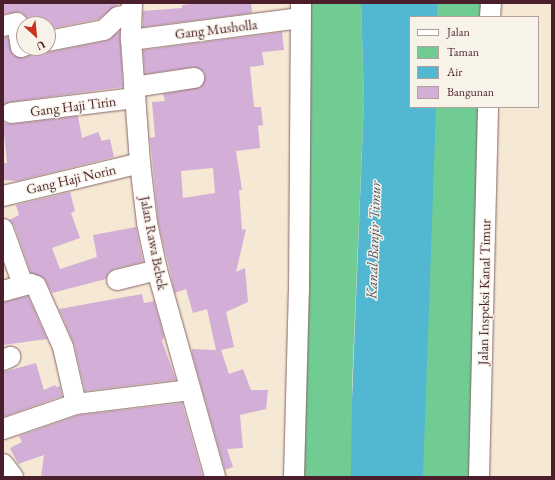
<!DOCTYPE html>
<html>
<head>
<meta charset="utf-8">
<style>
  body { margin:0 }
  #map { position:relative; width:555px; height:480px; overflow:hidden; background:#f5e8d4; font-family:"EB Garamond",serif }
  div>[style] { position:absolute }
  [style*='--x'] { left:calc(var(--x)*1px); top:calc(var(--y)*1px); width:calc(var(--w)*1px); rotate:calc(var(--a)*1deg) }
  .green>* { inset:0; background:#71cc93 }
  .water>* { inset:0; background:#52b7d1 }
  .building>* { inset:0; background:#d3afd7 }
  .roads { filter:drop-shadow(0 0 1px #866566) drop-shadow(0 0 1px #866566) }
  .minor>* { height:20px; margin:-10px; padding:0 10px; transform-origin:10px; border-radius:10px; background:#fff }
  span { translate:-50% -50%; white-space:nowrap; text-align:center; line-height:1.15; -webkit-text-stroke:3px #f7f3e8; paint-order:stroke }
  .street-label { font-size:14px; color:#4a1f2b }
  .water-label { font-size:15px; color:#4d5465; font-style:italic }
  .frame { position:absolute; inset:0; border:4px solid #4a1f2b; pointer-events:none }
  .legend { position:absolute; left:409px; top:16px; width:130px; height:92px; box-sizing:border-box; background:#f7f3e8; border:1px solid #b29e9c; margin:0; padding:5px 7px; list-style:none; font-size:12px; color:#4a1f2b }
  .legend li { display:flex; align-items:center; gap:8px; height:20px }
  .legend b { width:20px; border:1px solid #b29e9c }
  .north { position:absolute; left:16px; top:16px; width:40px; height:40px; box-sizing:border-box; background:#f7f3e8; border:1px solid #b29e9c; border-radius:50%; rotate:153deg; font-size:11px; font-weight:700; line-height:16px; text-align:center; color:#4a1f2b }
  .north::after { content:''; display:block; margin:auto; width:14px; height:18px; background:#c8321e; clip-path:polygon(50% 0,100% 100%,50% 72%,0 100%) }
</style>
</head>
<body>
<div id="map">
  <div class="green">
    <div style="clip-path:polygon(301px 3px,361px 3px,364px 100px,352px 386px,352px 477px,294px 477px)"></div>
    <div style="clip-path:polygon(437px 3px,491px 3px,490px 17px,436px 17px)"></div>
    <div style="clip-path:polygon(434px 107px,488px 107px,478px 477px,422px 477px)"></div>
  </div>
  <div class="water">
    <div style="clip-path:polygon(361px 3px,437px 3px,437px 17px,410px 17px,410px 107px,436px 107px,423px 477px,351px 477px,352px 400px,364px 100px)"></div>
  </div>
  <div class="building">
    <div style="clip-path:polygon(3px 3px,120px 3px,99px 19px,48px 29px,48px 24px,29px 24px,26px 16px,21px 12px,3px 14px)"></div>
    <div style="clip-path:polygon(199px 3px,251px 3px,252px 13px,143px 27px,143px 11px,182px 8px,182px 5px)"></div>
    <div style="clip-path:polygon(120px 31px,123px 87px,10px 102px,3px 105px,3px 37px,8px 37px,13px 55px,24px 58px,32px 54px,35px 48px,50px 52px,106px 41px)"></div>
    <div style="clip-path:polygon(evenodd,282px 32px,284px 50px,262px 52px,264px 65px,250px 67px,254px 107px,261px 107px,263px 125px,258px 126px,260px 148px,236px 151px,242px 190px,239px 190px,242px 230px,246px 229px,236px 272px,245px 268px,248px 302px,226px 312px,234px 347px,221px 350px,229px 374px,243px 369px,251px 390px,268px 390px,266px 409px,240px 415px,243px 448px,227px 449px,233px 467px,225px 470px,192px 353px,192px 349px,216px 350px,207px 309px,193px 313px,186px 289px,175px 293px,158px 221px,150px 138px,155px 137px,152px 102px,165px 101px,163px 94px,201px 87px,205px 76px,203px 71px,193px 67px,145px 74px,143px 50px,282px 32px,213px 168px,215px 193px,183px 198px,181px 171px,213px 168px)"></div>
    <div style="clip-path:polygon(78px 116px,82px 138px,98px 132px,102px 141px,110px 139px,114px 157px,17px 181px,4px 180px,3px 163px,7px 163px,3px 123px,12px 124px)"></div>
    <div style="clip-path:polygon(70px 192px,75px 211px,71px 213px,80px 238px,52px 248px,60px 269px,97px 257px,93px 235px,136px 227px,143px 262px,114px 269px,109px 272px,106px 279px,52px 293px,44px 278px,31px 273px,14px 225px,9px 220px,19px 215px,16px 205px)"></div>
    <div style="clip-path:polygon(142px 294px,144px 303px,154px 301px,164px 337px,162px 341px,176px 380px,85px 391px,74px 344px,59px 309px)"></div>
    <div style="clip-path:polygon(28px 296px,47px 339px,3px 345px,3px 302px)"></div>
    <div style="clip-path:polygon(36px 363px,44px 390px,55px 385px,56px 387px,60px 386px,62px 396px,3px 417px,3px 372px)"></div>
    <div style="clip-path:polygon(182px 403px,203px 477px,41px 477px,44px 455px,18px 464px,10px 448px,22px 442px,19px 436px,79px 415px)"></div>
  </div>
  <div class="roads">
    <div class="minor">
      <div style="--x:132;--y:3;--w:37;--a:92"></div>
      <div style="--x:131;--y:40;--w:123;--a:85.8"></div>
      <div style="--x:140;--y:163;--w:60;--a:83.3"></div>
      <div style="--x:147;--y:223;--w:48;--a:78"></div>
      <div style="--x:157;--y:270;--w:215;--a:74.3"></div>
      <div style="--x:490;--y:17;--w:14;--a:-86"></div>
      <div style="--x:3;--y:26;--w:14;--a:-12"></div>
      <div style="--x:17;--y:23;--w:24;--a:81"></div>
      <div style="--x:21;--y:47;--w:3;--a:-18"></div>
      <div style="--x:131;--y:40;--w:171;--a:-7.4"></div>
      <div style="--x:48;--y:41;--w:57;--a:-11.1"></div>
      <div style="--x:104;--y:30;--w:19;--a:-43"></div>
      <div style="--x:118;--y:17;--w:13;--a:-13"></div>
      <div style="--x:134;--y:87;--w:61;--a:-8.5"></div>
      <div style="--x:11;--y:113;--w:125;--a:-6.9"></div>
      <div style="--x:3;--y:196;--w:141;--a:-13.5"></div>
      <div style="--x:3;--y:229;--w:59;--a:70.3"></div>
      <div style="--x:117;--y:280;--w:41;--a:-14"></div>
      <div style="--x:3;--y:291;--w:28;--a:-15"></div>
      <div style="--x:30;--y:284;--w:6;--a:18"></div>
      <div style="--x:36;--y:286;--w:67;--a:66.1"></div>
      <div style="--x:63;--y:347;--w:58;--a:77.2"></div>
      <div style="--x:3;--y:360;--w:8;--a:-23"></div>
      <div style="--x:3;--y:429;--w:77;--a:-18.9"></div>
      <div style="--x:76;--y:404;--w:115;--a:-7"></div>
      <div style="--x:3;--y:464;--w:16;--a:52"></div>
      <div style="--x:294;--y:477;--w:185;--a:-88.5"></div>
      <div style="--x:299;--y:292;--w:289;--a:-89.6"></div>
      <div style="--x:479;--y:477;--w:370;--a:-88.6"></div>
    </div>
  </div>
  <div class="street-label">
    <span style="left:216px;top:29px;rotate:-7deg">Gang Musholla</span>
    <span style="left:73px;top:106px;rotate:-7deg">Gang Haji Tirin</span>
    <span style="left:71px;top:179px;rotate:-13deg">Gang Haji Norin</span>
    <span style="left:154px;top:243px;rotate:79deg">Jalan Rawa Bebek</span>
    <span style="left:484px;top:292px;rotate:-89deg">Jalan Inspeksi Kanal Timur</span>
  </div>
  <div class="water-label">
    <span style="left:373px;top:240px;rotate:-88deg">Kanal Banjir Timur</span>
  </div>
  <div class="frame"></div>
  <ul class="legend">
  <li><b style="height:5px;background:#fff"></b>Jalan</li>
  <li><b style="height:11px;background:#71cc93"></b>Taman</li>
  <li><b style="height:11px;background:#52b7d1"></b>Air</li>
  <li><b style="height:11px;background:#d3afd7"></b>Bangunan</li>
  </ul>
  <div class="north">U</div>
</div>
</body>
</html>
